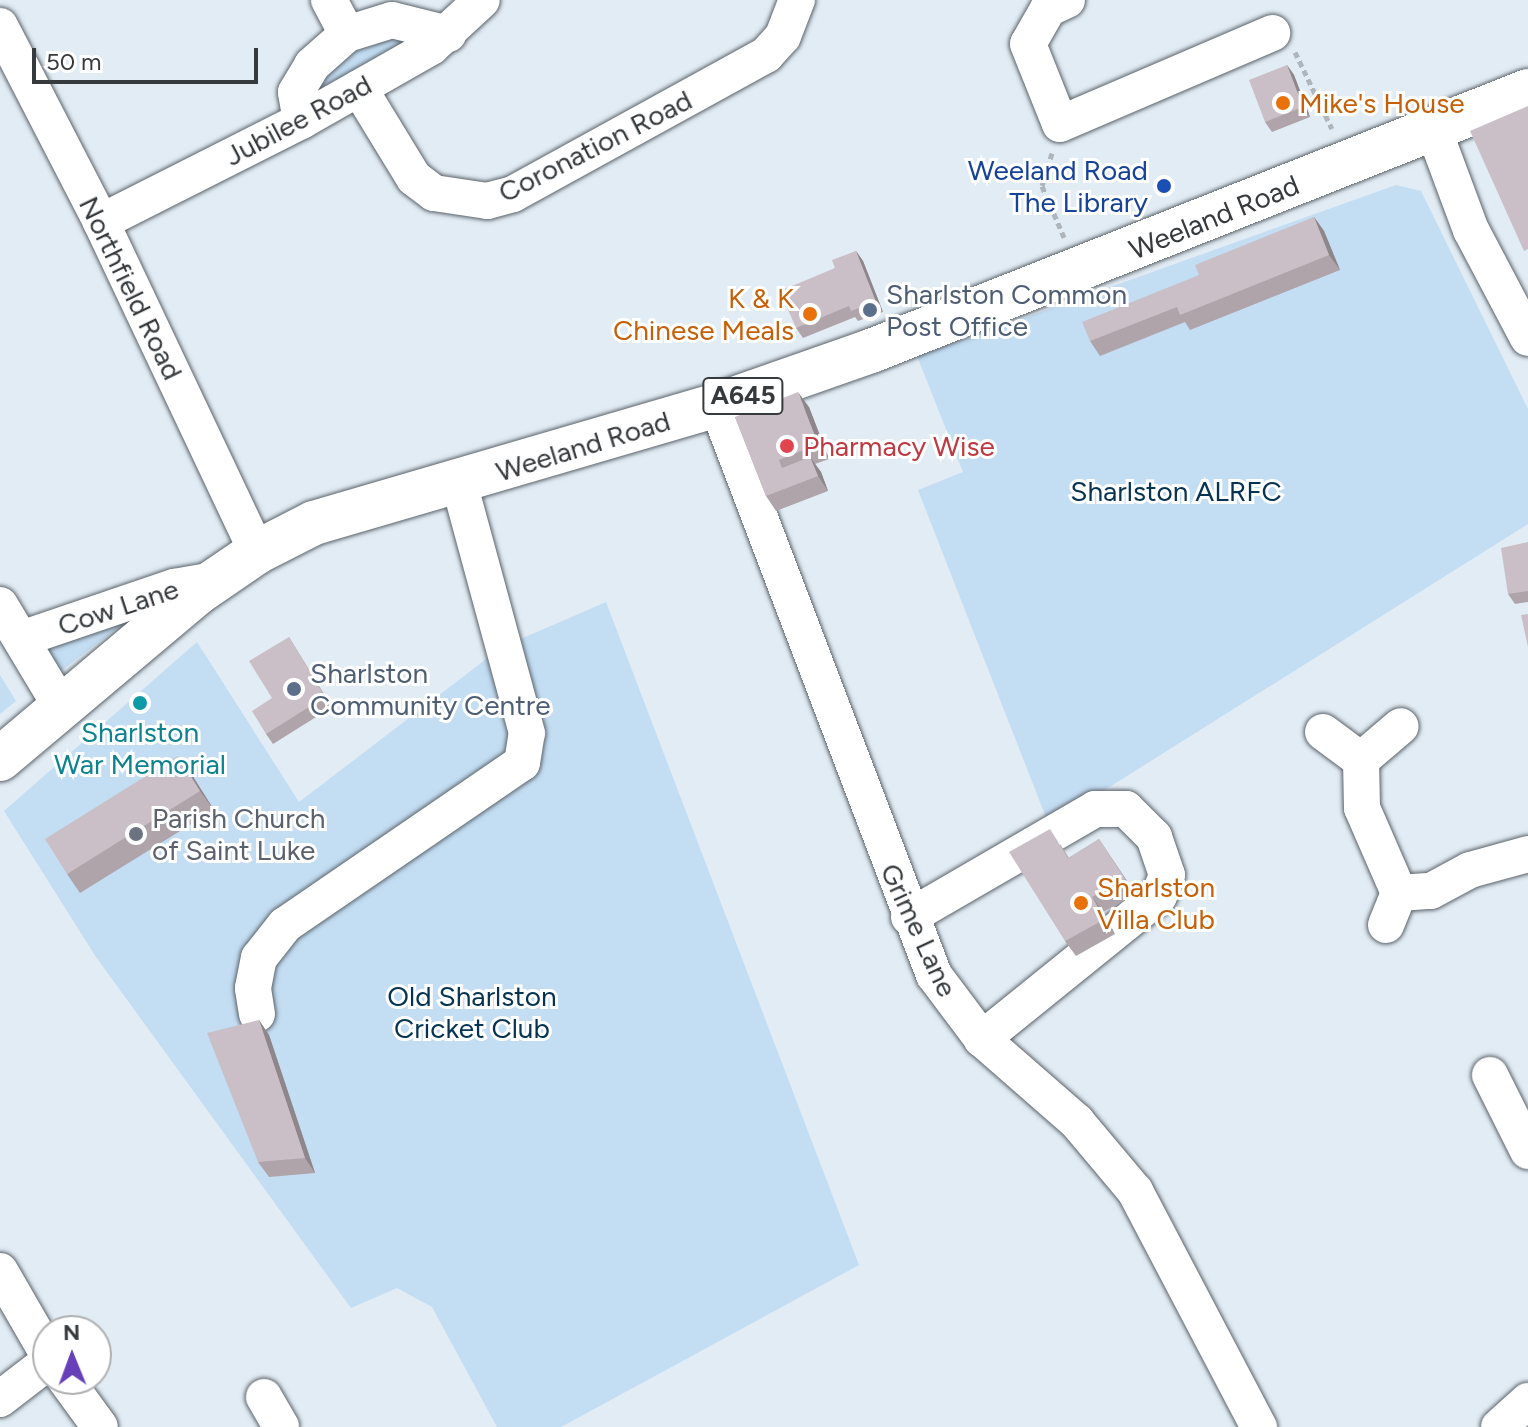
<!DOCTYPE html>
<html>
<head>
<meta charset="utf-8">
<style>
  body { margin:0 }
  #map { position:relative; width:1528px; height:1427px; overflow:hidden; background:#e2ecf4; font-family:Figtree,sans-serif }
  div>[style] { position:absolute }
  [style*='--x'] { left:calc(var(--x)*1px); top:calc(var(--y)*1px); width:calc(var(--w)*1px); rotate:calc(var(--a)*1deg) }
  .green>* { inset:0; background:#c3ddf3 }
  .path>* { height:5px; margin-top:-2.5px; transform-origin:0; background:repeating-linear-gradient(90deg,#aeb6bc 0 6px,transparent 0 10px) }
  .roads { filter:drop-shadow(0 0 2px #5b636a) drop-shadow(0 0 2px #5b636a) }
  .minor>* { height:36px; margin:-18px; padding:0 18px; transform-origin:18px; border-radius:18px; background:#fff }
  .major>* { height:44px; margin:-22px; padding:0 22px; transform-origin:22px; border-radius:22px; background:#fff }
  .wall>* { inset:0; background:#aea4aa }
  .shaded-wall>* { inset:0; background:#8d868b }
  .building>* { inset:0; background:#cabfc6 }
  .dots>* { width:22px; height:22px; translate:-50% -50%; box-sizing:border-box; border:4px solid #fff; border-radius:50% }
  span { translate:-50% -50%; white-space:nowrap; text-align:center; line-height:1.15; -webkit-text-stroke:6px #fff; paint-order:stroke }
  .shield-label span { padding:2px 6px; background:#fff; border:2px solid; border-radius:6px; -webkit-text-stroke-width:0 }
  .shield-label { font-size:26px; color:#363a3d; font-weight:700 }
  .food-label { font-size:28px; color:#c56008 }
  .left { translate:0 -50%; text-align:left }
  .right { translate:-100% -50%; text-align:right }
  .street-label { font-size:28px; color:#363a3d }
  .transit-label { font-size:28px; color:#164399 }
  .service-label { font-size:28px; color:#4e5e75 }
  .health-label { font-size:28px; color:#be3a42 }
  .park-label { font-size:28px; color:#053351 }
  .culture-label { font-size:28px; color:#0d838f }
  .worship-label { font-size:28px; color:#5b616d }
  .north { position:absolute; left:32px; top:1315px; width:80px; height:80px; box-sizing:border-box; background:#fff; border:2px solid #afb0b1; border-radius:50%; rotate:359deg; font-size:22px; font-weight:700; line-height:32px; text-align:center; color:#363a3d }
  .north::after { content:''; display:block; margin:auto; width:28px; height:36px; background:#6740b9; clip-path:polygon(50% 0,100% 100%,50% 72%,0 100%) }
  .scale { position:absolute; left:32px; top:48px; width:226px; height:36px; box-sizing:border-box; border:4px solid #363a3d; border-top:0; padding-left:10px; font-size:24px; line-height:28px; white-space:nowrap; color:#363a3d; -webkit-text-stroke:6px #fff; paint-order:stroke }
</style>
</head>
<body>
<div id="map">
  <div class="green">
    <div style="clip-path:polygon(347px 34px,448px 34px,301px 121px)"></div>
    <div style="clip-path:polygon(1396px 185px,1421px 191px,1528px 409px,1528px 524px,1049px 825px,918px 490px,963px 472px,917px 356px)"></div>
    <div style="clip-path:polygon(606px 602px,859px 1265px,561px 1427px,497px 1427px,432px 1307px,397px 1288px,351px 1308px,96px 957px,4px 811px,197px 642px,299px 802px,502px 647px)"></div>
    <div style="clip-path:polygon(129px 619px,57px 674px,38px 650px)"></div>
    <div style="clip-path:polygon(0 675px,16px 701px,0 714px)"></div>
  </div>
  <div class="path">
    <div style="--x:1295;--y:52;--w:85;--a:64.3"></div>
    <div style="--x:1052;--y:153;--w:34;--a:107"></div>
    <div style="--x:1042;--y:186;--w:56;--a:66.7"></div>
  </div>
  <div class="roads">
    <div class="minor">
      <div style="--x:329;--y:0;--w:38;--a:62"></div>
      <div style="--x:1067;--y:0;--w:21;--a:155"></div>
      <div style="--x:1048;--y:9;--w:40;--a:119.7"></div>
      <div style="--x:1028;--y:44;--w:86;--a:68.2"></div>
      <div style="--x:1060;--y:124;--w:231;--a:-23.2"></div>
      <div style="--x:0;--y:26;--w:220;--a:62.7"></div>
      <div style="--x:101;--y:222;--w:365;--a:64.7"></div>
      <div style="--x:359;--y:88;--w:105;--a:58.6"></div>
      <div style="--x:414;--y:178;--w:25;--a:37"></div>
      <div style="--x:434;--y:193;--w:54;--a:8.6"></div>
      <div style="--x:487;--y:201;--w:27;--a:-15"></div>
      <div style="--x:513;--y:194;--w:289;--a:-28.8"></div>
      <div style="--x:766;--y:55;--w:25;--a:-48"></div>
      <div style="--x:783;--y:36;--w:39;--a:-69"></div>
      <div style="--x:301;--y:121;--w:29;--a:-100"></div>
      <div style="--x:296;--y:92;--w:31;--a:-59"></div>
      <div style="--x:312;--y:65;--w:47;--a:-41.5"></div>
      <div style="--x:347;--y:34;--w:47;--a:-17.3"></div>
      <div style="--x:392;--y:20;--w:58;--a:14"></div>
      <div style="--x:1433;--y:128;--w:109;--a:69.6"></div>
      <div style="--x:1471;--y:230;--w:122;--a:62.2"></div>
      <div style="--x:101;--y:222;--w:224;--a:-26.8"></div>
      <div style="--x:301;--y:121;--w:150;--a:-29.6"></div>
      <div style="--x:431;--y:47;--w:69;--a:-42.7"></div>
      <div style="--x:717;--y:405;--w:610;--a:69.16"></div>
      <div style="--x:934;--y:975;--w:80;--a:53.1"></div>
      <div style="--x:982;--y:1039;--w:126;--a:41.1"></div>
      <div style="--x:1077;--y:1122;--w:90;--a:50"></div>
      <div style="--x:1135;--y:1191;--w:267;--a:62.3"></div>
      <div style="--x:0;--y:605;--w:120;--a:59"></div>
      <div style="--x:21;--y:639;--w:162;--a:-18.8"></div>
      <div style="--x:174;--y:587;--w:41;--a:-9.9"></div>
      <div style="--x:1323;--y:732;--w:47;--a:36.4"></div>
      <div style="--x:1361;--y:760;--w:48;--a:88.8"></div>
      <div style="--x:1362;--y:808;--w:93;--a:66.5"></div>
      <div style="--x:1361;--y:760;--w:52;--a:-40.4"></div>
      <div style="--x:909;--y:917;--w:215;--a:-30.1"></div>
      <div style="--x:1095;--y:809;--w:31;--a:0"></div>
      <div style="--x:1126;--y:809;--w:40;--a:45"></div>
      <div style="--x:1154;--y:837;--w:40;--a:71.1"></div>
      <div style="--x:1167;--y:875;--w:22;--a:111"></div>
      <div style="--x:1159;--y:896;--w:228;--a:141.1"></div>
      <div style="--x:1386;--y:925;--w:35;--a:-68"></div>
      <div style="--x:1399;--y:893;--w:32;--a:-4"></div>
      <div style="--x:1431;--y:891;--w:44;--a:-28.3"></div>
      <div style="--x:1470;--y:870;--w:60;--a:-15.4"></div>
      <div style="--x:257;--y:1014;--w:26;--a:-99"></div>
      <div style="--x:253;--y:988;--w:31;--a:-79"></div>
      <div style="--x:259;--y:958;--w:42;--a:-51.8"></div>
      <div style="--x:285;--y:925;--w:287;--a:-34.4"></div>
      <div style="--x:522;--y:763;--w:30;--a:-81"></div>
      <div style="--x:527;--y:733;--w:259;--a:-105.2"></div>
      <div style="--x:1490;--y:1075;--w:85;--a:63.4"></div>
      <div style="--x:0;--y:1271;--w:96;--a:60"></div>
      <div style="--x:65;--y:1379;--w:59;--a:53.9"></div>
      <div style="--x:264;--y:1397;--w:34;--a:60"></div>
      <div style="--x:0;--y:1399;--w:61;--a:-37.6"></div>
      <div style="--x:1499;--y:1427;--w:39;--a:-42"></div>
    </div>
    <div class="major">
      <div style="--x:0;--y:759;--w:258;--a:-40.1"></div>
      <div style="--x:197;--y:593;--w:73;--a:-34.3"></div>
      <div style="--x:257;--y:552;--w:64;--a:-27"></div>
      <div style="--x:314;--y:523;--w:420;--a:-16.3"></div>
      <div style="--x:717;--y:405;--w:163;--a:-19.3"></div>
      <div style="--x:871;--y:351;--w:707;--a:-21.59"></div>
    </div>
  </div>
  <div class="wall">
    <div style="clip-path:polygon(1287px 65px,1294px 75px,1310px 117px,1272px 132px,1265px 122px)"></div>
    <div style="clip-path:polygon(1314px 217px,1324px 231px,1340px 270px,1190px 330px,1185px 322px,1100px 356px,1090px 341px,1199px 275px)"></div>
    <div style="clip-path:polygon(856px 251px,863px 261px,883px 312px,858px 321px,855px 317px,803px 338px,796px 328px,835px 268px)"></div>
    <div style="clip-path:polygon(809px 407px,829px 459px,815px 464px,821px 472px,828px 491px,776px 511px,766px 496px,735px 417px)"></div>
    <div style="clip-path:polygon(1528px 542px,1528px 602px,1515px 604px,1508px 594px)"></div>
    <div style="clip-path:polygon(289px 637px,332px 707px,273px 744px,266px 734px,272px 698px)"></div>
    <div style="clip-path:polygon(192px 775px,214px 810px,80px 893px,67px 874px)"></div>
    <div style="clip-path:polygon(1099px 839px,1136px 894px,1103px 912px,1115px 934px,1076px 956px,1065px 941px,1060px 844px,1069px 858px)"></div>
    <div style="clip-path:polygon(259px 1020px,269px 1035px,315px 1173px,269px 1177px,258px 1162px)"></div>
  </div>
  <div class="shaded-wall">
    <div style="clip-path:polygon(1287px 65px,1294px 75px,1310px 117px,1303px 107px)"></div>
    <div style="clip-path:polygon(1314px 217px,1324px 231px,1340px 270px,1329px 255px)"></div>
    <div style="clip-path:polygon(856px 251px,863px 261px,883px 312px,876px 302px)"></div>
    <div style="clip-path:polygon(798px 392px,809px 407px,829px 459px,818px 444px)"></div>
    <div style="clip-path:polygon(810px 457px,821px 472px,828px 491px,818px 476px)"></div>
    <div style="clip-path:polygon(178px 756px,192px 775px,214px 810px,200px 791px)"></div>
    <div style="clip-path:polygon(1092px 897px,1103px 912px,1115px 934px,1105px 919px)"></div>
    <div style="clip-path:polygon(259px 1020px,269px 1035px,315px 1173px,305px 1158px)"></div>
  </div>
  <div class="building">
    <div style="clip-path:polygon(1287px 65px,1303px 107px,1265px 122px,1249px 80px)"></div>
    <div style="clip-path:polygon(1528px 106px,1528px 249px,1524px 251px,1470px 131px)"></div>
    <div style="clip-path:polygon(1314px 217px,1329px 255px,1180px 315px,1177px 307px,1090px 341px,1082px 322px,1199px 275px,1195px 265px)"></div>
    <div style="clip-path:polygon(856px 251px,876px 302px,851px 311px,849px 306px,796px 328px,780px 291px,835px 268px,832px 260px)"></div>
    <div style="clip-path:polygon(798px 392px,818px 444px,779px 460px,782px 468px,810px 457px,818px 476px,766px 496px,735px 417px)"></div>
    <div style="clip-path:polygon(1528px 542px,1528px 591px,1508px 594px,1501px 548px)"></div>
    <div style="clip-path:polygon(1528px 614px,1528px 647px,1521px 615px)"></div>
    <div style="clip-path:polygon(289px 637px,325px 697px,266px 734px,252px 711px,272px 698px,249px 661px)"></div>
    <div style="clip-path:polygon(178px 756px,200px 791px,67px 874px,45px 839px)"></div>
    <div style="clip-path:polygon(1050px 829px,1068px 858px,1099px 839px,1125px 879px,1092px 897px,1105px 919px,1065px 941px,1009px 852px)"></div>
    <div style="clip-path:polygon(259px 1020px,305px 1158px,258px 1162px,207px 1033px)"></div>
  </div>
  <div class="dots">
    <div style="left:1283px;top:103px;background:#e8710a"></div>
    <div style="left:1164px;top:186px;background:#1a4fb4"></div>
    <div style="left:870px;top:310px;background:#5c6f8a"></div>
    <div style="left:810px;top:314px;background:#e8710a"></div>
    <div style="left:787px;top:446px;background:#e0444e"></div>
    <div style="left:294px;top:689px;background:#5c6f8a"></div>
    <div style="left:140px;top:703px;background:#0f9aa8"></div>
    <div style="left:136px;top:834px;background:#6b7280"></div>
    <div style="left:1081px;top:903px;background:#e8710a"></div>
  </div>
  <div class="shield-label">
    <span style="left:743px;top:396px">A645</span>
  </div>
  <div class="food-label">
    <span class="left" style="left:1299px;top:103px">Mike's House</span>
    <span class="right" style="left:794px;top:314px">K &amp; K<br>Chinese Meals</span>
    <span class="left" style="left:1097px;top:903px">Sharlston<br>Villa Club</span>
  </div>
  <div class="street-label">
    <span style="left:298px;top:120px;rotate:-28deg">Jubilee Road</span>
    <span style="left:595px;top:146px;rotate:-27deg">Coronation Road</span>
    <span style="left:1214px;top:217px;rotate:-22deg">Weeland Road</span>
    <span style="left:131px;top:288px;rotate:64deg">Northfield Road</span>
    <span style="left:583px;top:446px;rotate:-17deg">Weeland Road</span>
    <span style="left:118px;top:607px;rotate:-18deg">Cow Lane</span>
    <span style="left:919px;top:930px;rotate:65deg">Grime Lane</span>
  </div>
  <div class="transit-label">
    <span class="right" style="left:1148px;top:186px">Weeland Road<br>The Library</span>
  </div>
  <div class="service-label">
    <span class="left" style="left:886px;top:310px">Sharlston Common<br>Post Office</span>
    <span class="left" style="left:310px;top:689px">Sharlston<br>Community Centre</span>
  </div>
  <div class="health-label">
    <span class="left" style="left:803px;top:446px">Pharmacy Wise</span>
  </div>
  <div class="park-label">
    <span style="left:1176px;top:491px">Sharlston ALRFC</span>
    <span style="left:472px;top:1012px">Old Sharlston<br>Cricket Club</span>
  </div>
  <div class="culture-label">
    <span style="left:140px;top:748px">Sharlston<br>War Memorial</span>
  </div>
  <div class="worship-label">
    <span class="left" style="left:152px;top:834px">Parish Church<br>of Saint Luke</span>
  </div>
  <div class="north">N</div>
  <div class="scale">50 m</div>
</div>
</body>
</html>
